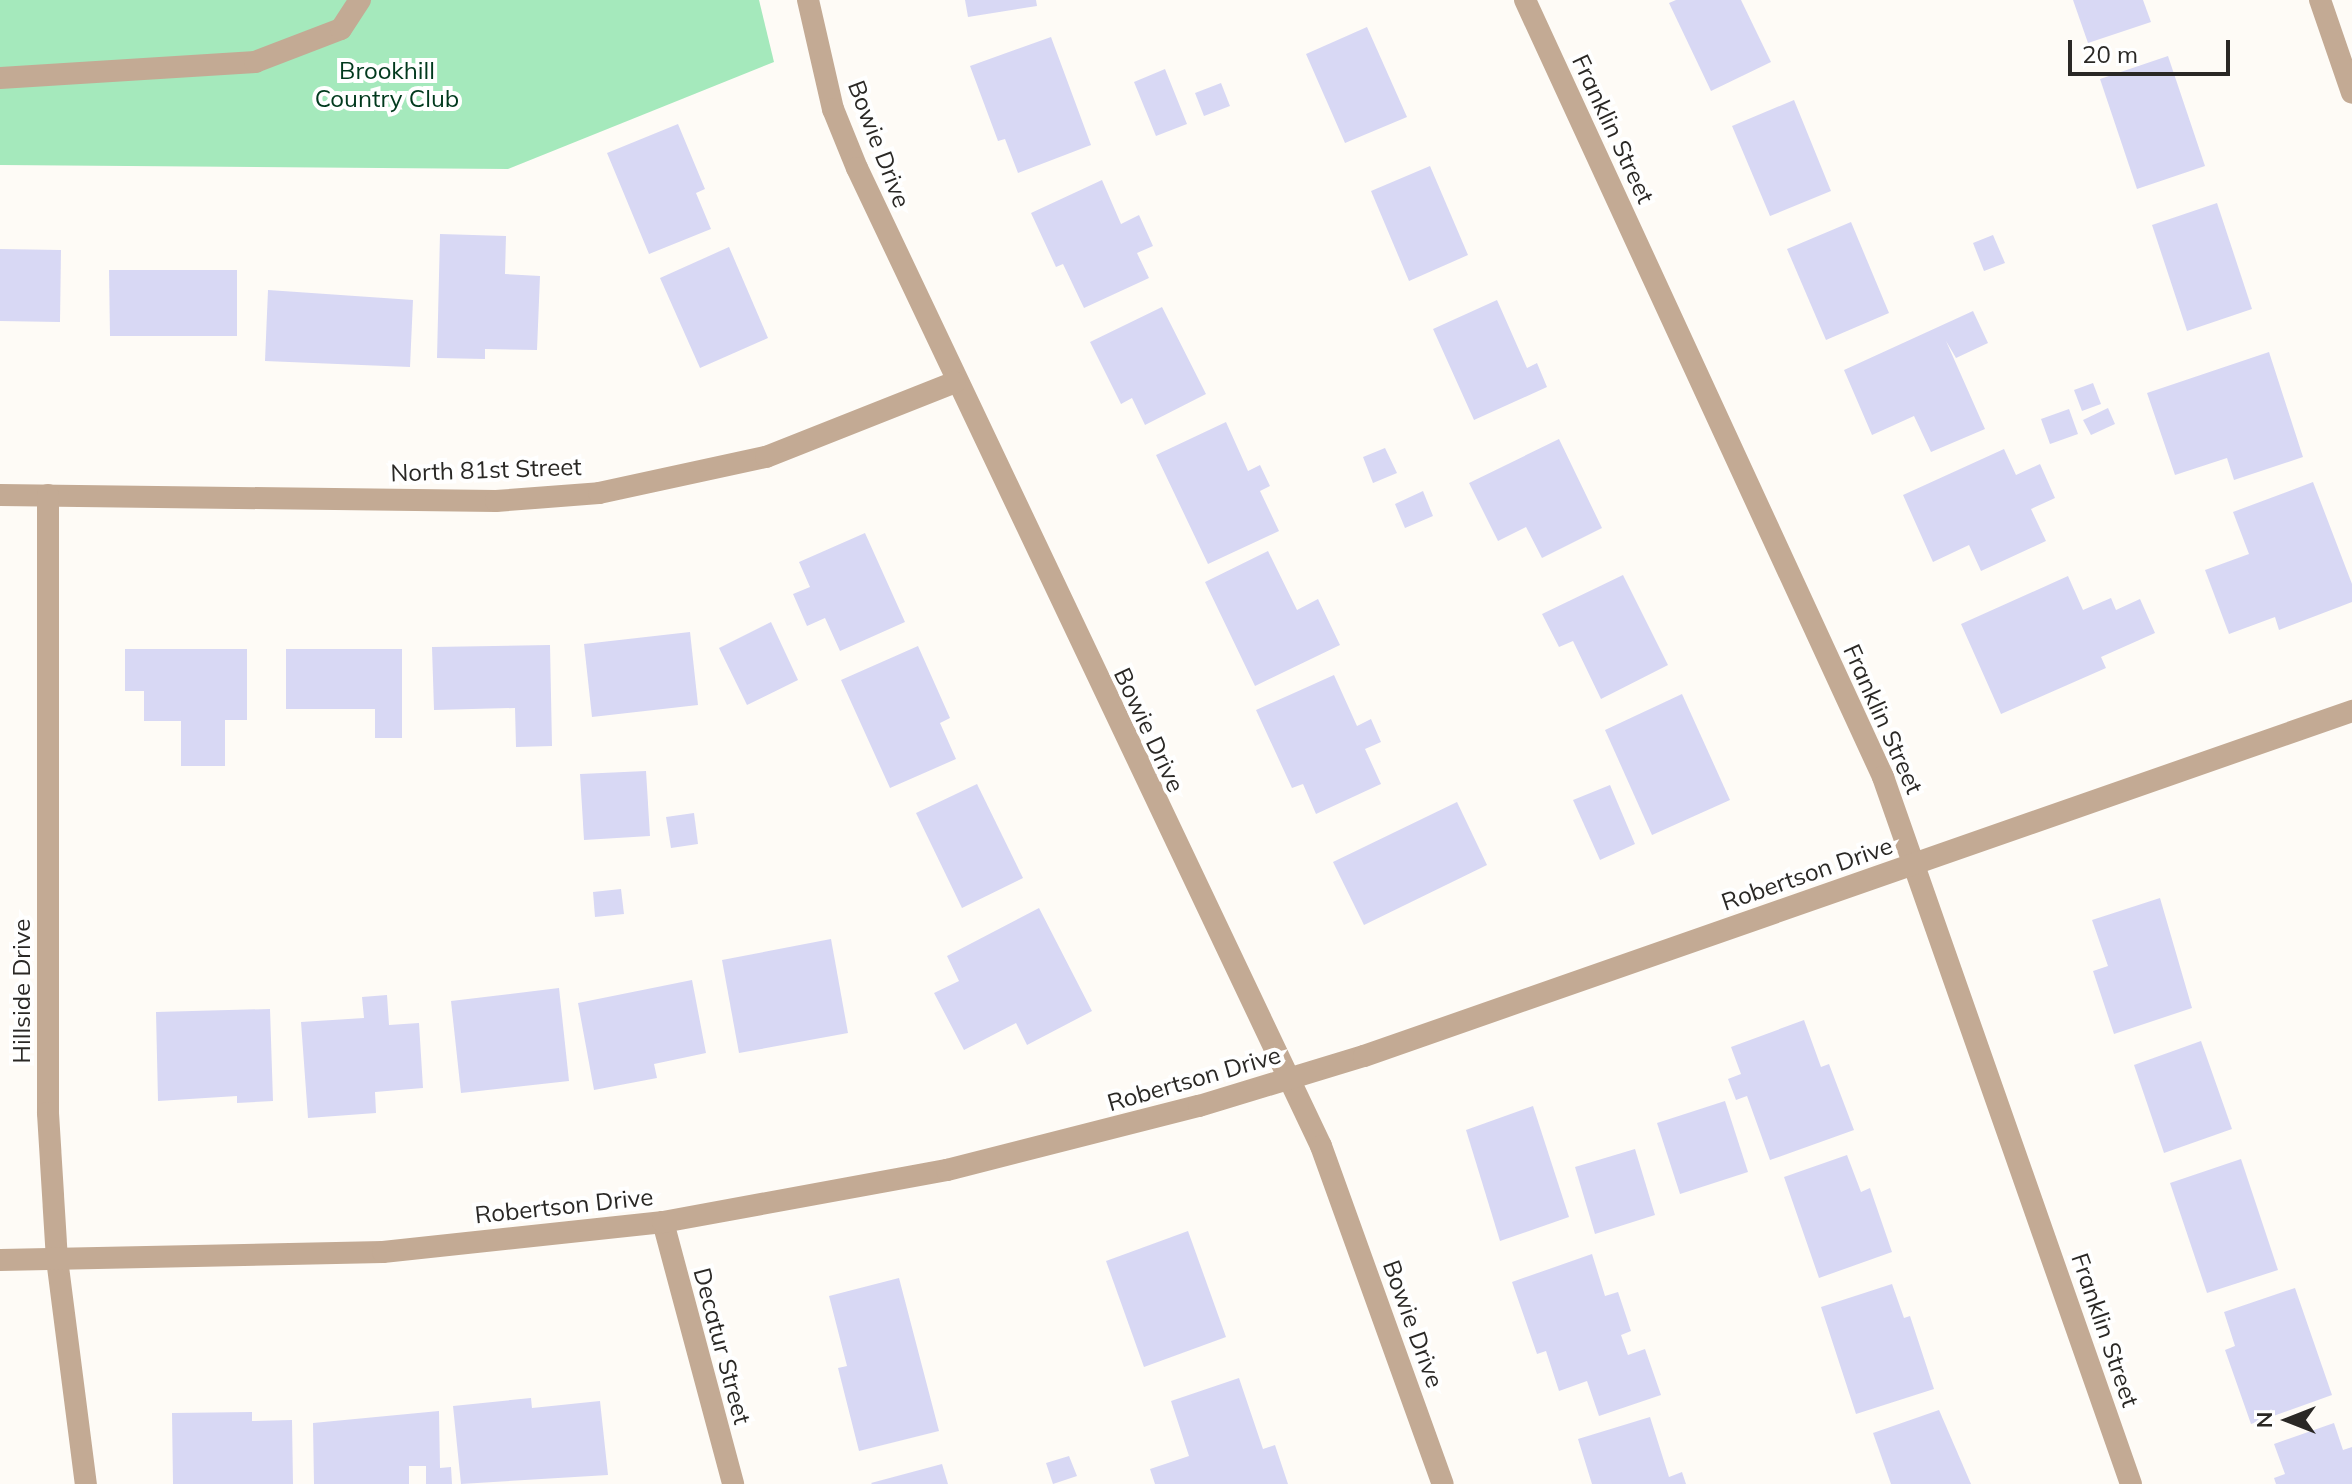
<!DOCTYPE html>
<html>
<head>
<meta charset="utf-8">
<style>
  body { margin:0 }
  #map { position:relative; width:2352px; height:1484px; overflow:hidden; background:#fefbf6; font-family:Mulish,sans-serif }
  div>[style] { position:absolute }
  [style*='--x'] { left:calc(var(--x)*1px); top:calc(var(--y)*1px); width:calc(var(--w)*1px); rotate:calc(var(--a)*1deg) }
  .green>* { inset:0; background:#a5e9bc }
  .building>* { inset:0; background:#d8d8f4 }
  .service>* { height:22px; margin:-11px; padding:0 11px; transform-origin:11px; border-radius:11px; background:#c3aa94 }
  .minor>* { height:22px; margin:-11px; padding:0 11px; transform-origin:11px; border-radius:11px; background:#c3aa94 }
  span { translate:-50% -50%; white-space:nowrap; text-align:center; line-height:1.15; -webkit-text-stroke:8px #fff; paint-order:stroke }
  .park-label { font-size:24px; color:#01391d }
  .street-label { font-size:24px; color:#2a2825 }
  .north { position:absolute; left:2248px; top:1380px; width:80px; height:80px; -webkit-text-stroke:6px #fff; paint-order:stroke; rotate:270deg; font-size:22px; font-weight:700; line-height:32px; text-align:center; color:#2a2825 }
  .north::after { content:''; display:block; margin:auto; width:28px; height:36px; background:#2a2825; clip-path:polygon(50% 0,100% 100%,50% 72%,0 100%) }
  .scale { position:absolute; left:2068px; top:40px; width:162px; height:36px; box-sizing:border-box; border:4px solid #2a2825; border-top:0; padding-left:10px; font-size:24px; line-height:28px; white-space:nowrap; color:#2a2825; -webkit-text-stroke:6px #fff; paint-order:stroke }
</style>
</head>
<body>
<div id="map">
  <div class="green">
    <div style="clip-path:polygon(0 0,759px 0,774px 62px,508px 169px,0 165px)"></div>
  </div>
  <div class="building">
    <div style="clip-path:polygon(965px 0,1036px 0,1037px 6px,968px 17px)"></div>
    <div style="clip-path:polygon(1676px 0,1741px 0,1771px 62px,1711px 91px,1669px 3px)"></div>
    <div style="clip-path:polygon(2073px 0,2143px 0,2151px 22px,2088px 43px)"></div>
    <div style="clip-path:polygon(1367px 27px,1407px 117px,1345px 143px,1306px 54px)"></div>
    <div style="clip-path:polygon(1051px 37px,1091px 145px,1018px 173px,1005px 139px,998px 141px,970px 66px)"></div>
    <div style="clip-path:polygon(2168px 56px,2205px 166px,2137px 189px,2100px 79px)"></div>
    <div style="clip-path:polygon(1165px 69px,1187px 124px,1156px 136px,1134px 82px)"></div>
    <div style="clip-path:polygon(1221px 83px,1230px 106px,1204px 116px,1195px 93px)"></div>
    <div style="clip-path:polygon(1794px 100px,1831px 191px,1770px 216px,1732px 126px)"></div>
    <div style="clip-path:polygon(678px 124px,705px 189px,696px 193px,711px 229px,649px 254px,607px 153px)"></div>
    <div style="clip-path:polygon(1430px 166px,1468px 255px,1409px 281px,1371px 191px)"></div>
    <div style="clip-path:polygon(1102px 180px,1121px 224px,1139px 215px,1153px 246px,1137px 253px,1149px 278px,1084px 308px,1063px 264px,1056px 267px,1031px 213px)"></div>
    <div style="clip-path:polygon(2217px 203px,2252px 309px,2187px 331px,2152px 225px)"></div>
    <div style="clip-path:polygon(1851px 222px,1889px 313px,1826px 340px,1787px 249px)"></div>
    <div style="clip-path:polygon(440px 234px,506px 236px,505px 274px,540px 276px,537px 350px,485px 349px,485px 359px,437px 358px)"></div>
    <div style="clip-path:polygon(1993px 235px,2005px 263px,1984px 271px,1973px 243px)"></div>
    <div style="clip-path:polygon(729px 247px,768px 338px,700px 368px,660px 278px)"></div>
    <div style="clip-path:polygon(0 249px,61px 250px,60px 322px,0 321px)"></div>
    <div style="clip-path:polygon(109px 270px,237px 270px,237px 336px,110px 336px)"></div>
    <div style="clip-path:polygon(268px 290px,413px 300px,410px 367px,265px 361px)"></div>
    <div style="clip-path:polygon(1497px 300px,1527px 368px,1537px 363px,1547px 387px,1474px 420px,1433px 329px)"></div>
    <div style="clip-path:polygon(1162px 307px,1206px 394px,1145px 425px,1132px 398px,1121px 404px,1090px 342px)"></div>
    <div style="clip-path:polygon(1973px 311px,1988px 343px,1956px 358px,1946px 341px,1985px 429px,1931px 452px,1914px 416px,1872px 435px,1844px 370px)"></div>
    <div style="clip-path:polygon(2269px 352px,2303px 457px,2234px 480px,2227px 458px,2175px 475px,2147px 393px)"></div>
    <div style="clip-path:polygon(2093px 383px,2101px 404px,2082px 411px,2074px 390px)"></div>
    <div style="clip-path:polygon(2108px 408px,2115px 424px,2091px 435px,2083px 420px)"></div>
    <div style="clip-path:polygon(2069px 409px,2078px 434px,2050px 444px,2041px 419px)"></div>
    <div style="clip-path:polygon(1226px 422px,1248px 471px,1260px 465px,1270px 486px,1260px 491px,1279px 531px,1208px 564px,1156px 455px)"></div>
    <div style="clip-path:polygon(1559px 439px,1602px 528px,1542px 558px,1526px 527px,1498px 541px,1469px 483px)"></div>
    <div style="clip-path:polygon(1385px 448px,1397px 473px,1373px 483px,1363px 457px)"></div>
    <div style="clip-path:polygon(2004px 449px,2016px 475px,2040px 464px,2055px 498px,2031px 509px,2046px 541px,1981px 571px,1969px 545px,1933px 562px,1903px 495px)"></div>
    <div style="clip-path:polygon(2313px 482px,2352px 584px,2352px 602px,2279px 630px,2275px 617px,2229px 634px,2205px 570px,2249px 554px,2233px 512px)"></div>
    <div style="clip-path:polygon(1423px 491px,1433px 516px,1405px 528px,1395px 504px)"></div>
    <div style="clip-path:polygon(865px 533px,905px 622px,840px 651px,825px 618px,807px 626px,793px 594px,810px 587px,799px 562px)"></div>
    <div style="clip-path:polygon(1268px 551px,1297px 610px,1318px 599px,1340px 645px,1255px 686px,1205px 582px)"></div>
    <div style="clip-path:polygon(1623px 575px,1668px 665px,1601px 699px,1573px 641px,1559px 647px,1542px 614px)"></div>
    <div style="clip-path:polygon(2068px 576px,2083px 610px,2111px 598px,2116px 610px,2140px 599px,2155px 633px,2101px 657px,2106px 668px,2001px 714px,1961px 624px)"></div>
    <div style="clip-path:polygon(771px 622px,798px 680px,747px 705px,719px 648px)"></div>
    <div style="clip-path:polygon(690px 632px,698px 705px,592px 717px,584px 644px)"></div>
    <div style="clip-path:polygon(550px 645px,552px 746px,516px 747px,515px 708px,434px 710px,432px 647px)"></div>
    <div style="clip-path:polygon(918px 646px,950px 718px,940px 723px,956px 759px,890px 788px,841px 680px)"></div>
    <div style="clip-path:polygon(125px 649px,247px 649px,247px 720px,225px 720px,225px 766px,181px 766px,181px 721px,144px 721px,144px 691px,125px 691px)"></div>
    <div style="clip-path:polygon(286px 649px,402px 649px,402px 738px,375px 738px,375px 709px,286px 709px)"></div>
    <div style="clip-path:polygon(1334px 675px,1357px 726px,1371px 719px,1381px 742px,1365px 749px,1381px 784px,1316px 814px,1303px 784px,1292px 788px,1256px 710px)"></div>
    <div style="clip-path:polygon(1682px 694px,1730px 800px,1652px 835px,1605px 730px)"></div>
    <div style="clip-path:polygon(646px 771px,650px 836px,584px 840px,580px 774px)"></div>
    <div style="clip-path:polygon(977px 784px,1023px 878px,962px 908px,916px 813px)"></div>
    <div style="clip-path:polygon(1610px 785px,1635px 844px,1600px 860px,1573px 800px)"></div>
    <div style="clip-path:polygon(1457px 802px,1487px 865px,1364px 925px,1333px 862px)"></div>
    <div style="clip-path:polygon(694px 813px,698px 844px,671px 848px,666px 817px)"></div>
    <div style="clip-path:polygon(621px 889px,624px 914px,595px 917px,593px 892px)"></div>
    <div style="clip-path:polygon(2160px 898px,2192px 1008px,2114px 1034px,2093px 971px,2108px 966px,2092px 920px)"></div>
    <div style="clip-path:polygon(1039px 908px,1092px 1011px,1027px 1045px,1016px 1023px,964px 1050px,934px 993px,959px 981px,947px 956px)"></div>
    <div style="clip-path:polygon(831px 939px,848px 1033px,739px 1053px,722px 960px)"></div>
    <div style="clip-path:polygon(692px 980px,706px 1053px,654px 1064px,657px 1078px,594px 1090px,578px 1003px)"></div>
    <div style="clip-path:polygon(559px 988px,569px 1081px,461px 1093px,451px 1001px)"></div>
    <div style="clip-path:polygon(387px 995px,389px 1025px,419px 1023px,423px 1088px,375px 1092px,376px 1113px,308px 1118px,301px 1022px,364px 1018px,362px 997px)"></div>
    <div style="clip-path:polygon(270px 1009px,273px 1101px,237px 1103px,237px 1096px,158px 1101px,156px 1012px)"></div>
    <div style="clip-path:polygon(1804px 1020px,1821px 1067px,1829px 1064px,1854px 1130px,1770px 1160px,1747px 1096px,1736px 1100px,1728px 1079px,1741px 1074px,1731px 1047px)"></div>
    <div style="clip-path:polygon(2201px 1041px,2232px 1129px,2164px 1153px,2134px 1065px)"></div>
    <div style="clip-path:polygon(1725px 1101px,1748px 1172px,1680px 1194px,1657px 1123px)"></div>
    <div style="clip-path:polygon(1533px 1106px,1569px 1217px,1500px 1241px,1466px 1130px)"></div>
    <div style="clip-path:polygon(1635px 1149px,1655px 1215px,1595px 1234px,1575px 1167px)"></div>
    <div style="clip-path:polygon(1847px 1155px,1861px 1192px,1870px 1188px,1892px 1252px,1819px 1278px,1784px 1177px)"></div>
    <div style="clip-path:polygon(2241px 1159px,2278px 1270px,2207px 1293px,2170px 1183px)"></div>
    <div style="clip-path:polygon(1188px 1231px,1226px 1337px,1144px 1367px,1106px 1261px)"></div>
    <div style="clip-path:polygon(1592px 1254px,1605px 1296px,1618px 1292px,1631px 1331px,1621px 1335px,1628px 1355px,1645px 1349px,1661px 1395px,1599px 1416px,1587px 1381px,1559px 1391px,1546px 1351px,1537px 1354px,1512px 1282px)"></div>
    <div style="clip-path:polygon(899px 1278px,939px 1431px,859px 1451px,838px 1368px,847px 1366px,829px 1296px)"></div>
    <div style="clip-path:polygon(1892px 1284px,1904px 1318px,1910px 1316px,1934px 1389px,1856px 1414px,1821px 1307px)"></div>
    <div style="clip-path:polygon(2295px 1288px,2332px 1395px,2251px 1424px,2225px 1350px,2235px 1346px,2224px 1312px)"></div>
    <div style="clip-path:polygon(1239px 1378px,1263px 1449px,1275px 1445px,1288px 1484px,1155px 1484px,1150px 1469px,1189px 1456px,1171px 1401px)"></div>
    <div style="clip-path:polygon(531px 1398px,532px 1408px,600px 1401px,608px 1475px,461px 1484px,453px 1406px)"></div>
    <div style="clip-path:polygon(1939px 1410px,1971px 1484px,1891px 1484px,1873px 1433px)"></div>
    <div style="clip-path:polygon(439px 1411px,440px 1468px,451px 1467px,452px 1484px,426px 1484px,426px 1466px,409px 1466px,409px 1484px,314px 1484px,313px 1423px)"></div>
    <div style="clip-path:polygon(252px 1412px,252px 1421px,292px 1420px,293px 1484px,173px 1484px,172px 1413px)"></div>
    <div style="clip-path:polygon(1650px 1417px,1669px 1477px,1682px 1472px,1686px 1484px,1592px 1484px,1578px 1439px)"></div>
    <div style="clip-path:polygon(2334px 1423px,2343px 1450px,2352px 1447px,2352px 1484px,2276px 1484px,2274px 1478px,2285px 1474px,2274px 1444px)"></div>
    <div style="clip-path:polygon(1069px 1456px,1077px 1476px,1053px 1484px,1046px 1463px)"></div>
    <div style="clip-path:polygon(942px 1464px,948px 1484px,872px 1484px,871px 1483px)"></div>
  </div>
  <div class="service">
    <div style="--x:0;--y:78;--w:256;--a:-3.6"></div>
    <div style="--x:255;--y:62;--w:92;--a:-21"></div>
    <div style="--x:341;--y:29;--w:35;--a:-57"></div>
  </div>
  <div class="minor">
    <div style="--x:808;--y:0;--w:112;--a:77.1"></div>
    <div style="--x:833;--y:109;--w:64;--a:67.9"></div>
    <div style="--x:857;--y:168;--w:1082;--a:64.62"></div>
    <div style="--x:1321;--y:1146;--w:359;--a:70.2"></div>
    <div style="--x:1525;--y:0;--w:856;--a:65.26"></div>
    <div style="--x:1883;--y:777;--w:749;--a:70.67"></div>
    <div style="--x:2320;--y:0;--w:98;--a:71"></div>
    <div style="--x:0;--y:495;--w:496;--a:0.7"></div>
    <div style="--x:496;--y:501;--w:103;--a:-4.4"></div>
    <div style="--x:599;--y:493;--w:171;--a:-12.2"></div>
    <div style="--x:766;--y:457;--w:203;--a:-21.6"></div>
    <div style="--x:48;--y:495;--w:618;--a:90"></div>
    <div style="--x:48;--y:1113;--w:146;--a:86.5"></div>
    <div style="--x:57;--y:1259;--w:227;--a:82.7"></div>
    <div style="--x:663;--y:1222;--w:271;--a:75"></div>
    <div style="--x:0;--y:1260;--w:383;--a:-1.2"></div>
    <div style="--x:383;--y:1252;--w:282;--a:-6.1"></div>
    <div style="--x:663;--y:1222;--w:289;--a:-10.4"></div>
    <div style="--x:947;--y:1170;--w:260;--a:-14.3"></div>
    <div style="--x:1199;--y:1106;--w:172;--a:-16.9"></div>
    <div style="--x:1364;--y:1056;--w:1047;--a:-19.25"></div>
  </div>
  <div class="park-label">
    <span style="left:387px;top:85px">Brookhill<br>Country Club</span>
  </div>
  <div class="street-label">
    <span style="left:1613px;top:129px;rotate:65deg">Franklin Street</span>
    <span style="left:879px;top:144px;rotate:69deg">Bowie Drive</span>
    <span style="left:486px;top:470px;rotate:-2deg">North 81st Street</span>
    <span style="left:1883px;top:719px;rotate:66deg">Franklin Street</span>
    <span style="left:1149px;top:730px;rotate:65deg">Bowie Drive</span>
    <span style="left:1807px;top:874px;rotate:-19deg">Robertson Drive</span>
    <span style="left:22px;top:991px;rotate:-90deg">Hillside Drive</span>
    <span style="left:1194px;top:1079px;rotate:-16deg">Robertson Drive</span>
    <span style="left:564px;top:1206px;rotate:-6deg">Robertson Drive</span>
    <span style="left:1413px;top:1324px;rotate:70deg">Bowie Drive</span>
    <span style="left:2105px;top:1330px;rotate:71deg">Franklin Street</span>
    <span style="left:722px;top:1346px;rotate:75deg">Decatur Street</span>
  </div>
  <div class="north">N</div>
  <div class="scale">20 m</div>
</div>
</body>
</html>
